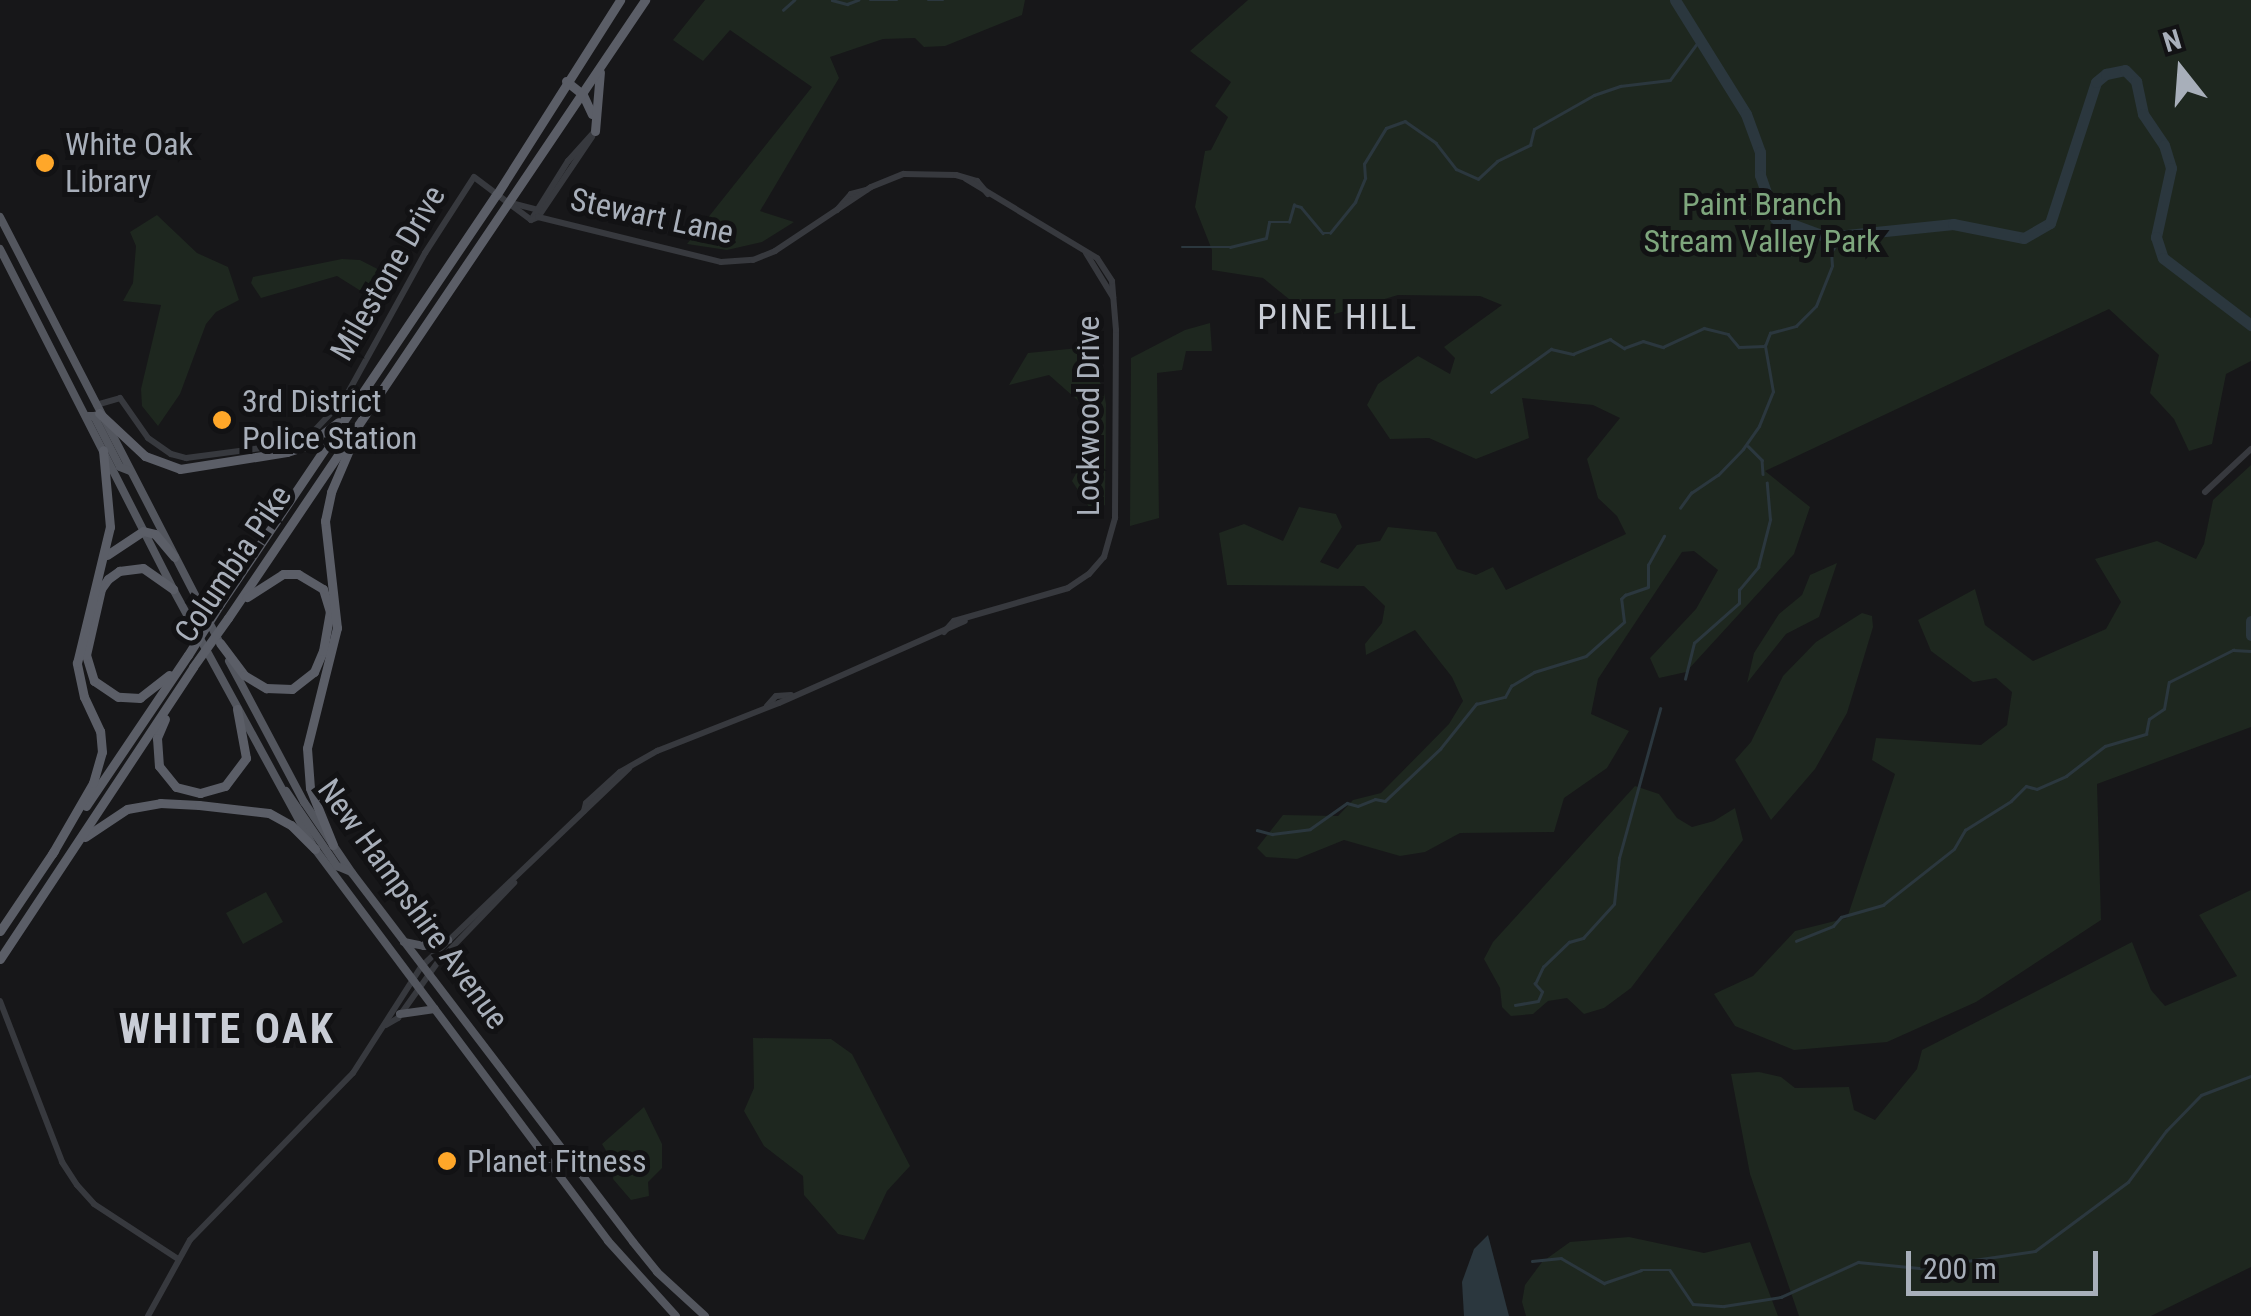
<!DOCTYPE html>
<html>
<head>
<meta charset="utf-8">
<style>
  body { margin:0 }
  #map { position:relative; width:2251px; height:1316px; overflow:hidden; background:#171719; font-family:"Roboto Condensed",sans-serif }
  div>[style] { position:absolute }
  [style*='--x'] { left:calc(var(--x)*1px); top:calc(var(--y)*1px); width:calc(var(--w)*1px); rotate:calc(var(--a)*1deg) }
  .green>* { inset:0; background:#1e271f }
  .water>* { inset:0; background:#2b373e }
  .stream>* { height:2.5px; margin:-1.25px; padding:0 1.25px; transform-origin:1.25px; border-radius:1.25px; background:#2b373e }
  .river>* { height:11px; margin:-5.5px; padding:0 5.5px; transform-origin:5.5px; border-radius:5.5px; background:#2b373e }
  .tertiary>* { height:6px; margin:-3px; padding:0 3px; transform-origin:3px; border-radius:3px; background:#37393e }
  .primary>* { height:8px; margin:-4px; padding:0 4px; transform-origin:4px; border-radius:4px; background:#53565e }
  .trunk>* { height:9px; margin:-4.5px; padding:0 4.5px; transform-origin:4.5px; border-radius:4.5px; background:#5b5e67 }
  .trunk-bridge>* { height:9px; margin:-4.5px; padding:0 4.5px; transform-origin:4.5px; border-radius:4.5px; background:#5b5e67 }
  .dots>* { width:28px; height:28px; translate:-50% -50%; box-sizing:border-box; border:5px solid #121214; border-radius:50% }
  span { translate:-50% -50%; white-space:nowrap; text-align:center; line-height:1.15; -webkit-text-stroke:10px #121214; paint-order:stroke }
  .poi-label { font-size:32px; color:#a8afba }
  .left { translate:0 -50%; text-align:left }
  .park-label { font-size:32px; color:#7ea67d }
  .street-label { font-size:32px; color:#a8afba }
  .neighbourhood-label { font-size:35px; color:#c9cdd6; letter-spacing:2.5px }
  .district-label { font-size:42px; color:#c9cdd6; font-weight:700; letter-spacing:2.5px }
  .north { position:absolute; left:2131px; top:20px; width:100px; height:100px; -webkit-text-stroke:8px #121214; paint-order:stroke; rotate:343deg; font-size:28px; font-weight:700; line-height:40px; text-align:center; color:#a8afba }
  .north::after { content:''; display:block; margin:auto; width:35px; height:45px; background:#a8afba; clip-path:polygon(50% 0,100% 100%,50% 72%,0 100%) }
  .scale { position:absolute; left:1906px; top:1251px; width:192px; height:45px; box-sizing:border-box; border:5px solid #a8afba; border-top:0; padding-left:12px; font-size:30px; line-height:35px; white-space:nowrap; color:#a8afba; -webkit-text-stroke:8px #121214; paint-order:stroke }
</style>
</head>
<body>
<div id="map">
  <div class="green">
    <div style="clip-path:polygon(705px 0,1025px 0,1022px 15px,945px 46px,924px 47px,915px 38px,883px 39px,830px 57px,839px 78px,760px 211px,794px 222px,762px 242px,727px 250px,687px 244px,812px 87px,730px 30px,703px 61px,673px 40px)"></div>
    <div style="clip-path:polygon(1248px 0,2251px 0,2251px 361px,2226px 374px,2212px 444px,2189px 451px,2174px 419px,2150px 393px,2159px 355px,2109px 309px,1765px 471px,1810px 507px,1794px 554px,1686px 672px,1659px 678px,1650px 658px,1696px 609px,1718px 570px,1694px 551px,1682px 552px,1598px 679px,1591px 714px,1629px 731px,1607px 768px,1564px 798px,1554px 832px,1460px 833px,1425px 852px,1400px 856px,1344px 840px,1297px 859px,1266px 857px,1257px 848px,1283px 815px,1338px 816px,1353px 800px,1381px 793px,1449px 724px,1463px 701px,1452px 677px,1415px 630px,1366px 655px,1365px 644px,1382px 623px,1385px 606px,1364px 586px,1227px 585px,1219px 533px,1244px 524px,1283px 541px,1299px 507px,1336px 514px,1342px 527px,1320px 562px,1338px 569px,1357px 545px,1380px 541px,1388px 527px,1436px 532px,1457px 569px,1476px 575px,1493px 567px,1506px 590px,1626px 534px,1617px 516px,1598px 498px,1587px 459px,1620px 418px,1593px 405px,1522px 398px,1529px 438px,1476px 459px,1429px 438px,1390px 439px,1367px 405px,1378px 384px,1418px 356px,1450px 374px,1455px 358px,1444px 347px,1502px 305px,1480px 296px,1398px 295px,1315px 320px,1263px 278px,1212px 270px,1212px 250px,1195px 207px,1205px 151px,1211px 150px,1228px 117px,1215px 106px,1231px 82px,1190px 51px)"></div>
    <div style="clip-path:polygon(157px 215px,197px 253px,228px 267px,239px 300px,216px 312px,206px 324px,180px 394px,158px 426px,142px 406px,141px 389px,161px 305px,123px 301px,133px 283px,136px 246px,130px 232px)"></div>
    <div style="clip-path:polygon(342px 259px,360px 260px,397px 279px,380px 303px,337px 276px,261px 298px,251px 283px,253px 277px)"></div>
    <div style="clip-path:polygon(1210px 323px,1212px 351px,1186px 351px,1182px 370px,1157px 373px,1159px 518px,1130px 526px,1131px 358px,1185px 330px)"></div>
    <div style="clip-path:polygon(1079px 348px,1092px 356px,1093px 372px,1103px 387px,1106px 404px,1105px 505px,1093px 513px,1072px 481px,1089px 449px,1079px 429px,1082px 404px,1049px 375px,1009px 385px,1028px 353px)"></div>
    <div style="clip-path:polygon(2251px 465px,2251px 727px,2097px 784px,2101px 920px,1976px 1002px,1887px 1042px,1794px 1050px,1735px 1026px,1714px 994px,1753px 976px,1795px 931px,1847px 918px,1895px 774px,1872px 760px,1876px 738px,1981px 745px,2007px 725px,2012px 692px,1996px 678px,1973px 682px,1931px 651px,1918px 620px,1975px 589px,1985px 625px,2033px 661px,2106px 629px,2121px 602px,2095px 559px,2157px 541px,2196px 559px,2204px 544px,2213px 500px)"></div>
    <div style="clip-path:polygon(1837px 563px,1819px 617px,1786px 634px,1747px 683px,1754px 653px,1779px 614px,1802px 595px,1810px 575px)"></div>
    <div style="clip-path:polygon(1862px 613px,1872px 616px,1873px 627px,1847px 713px,1815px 769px,1771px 820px,1735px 760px,1751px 742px,1783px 676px,1816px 642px)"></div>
    <div style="clip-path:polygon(1635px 786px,1659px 794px,1677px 818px,1692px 827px,1714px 821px,1735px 808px,1743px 840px,1631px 988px,1604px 1008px,1584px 1014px,1567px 998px,1548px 1001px,1533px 1014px,1511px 1016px,1502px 1007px,1500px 988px,1484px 959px,1493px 942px)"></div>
    <div style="clip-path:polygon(2251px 890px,2251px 1267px,2151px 1316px,1799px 1316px,1750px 1174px,1731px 1074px,1759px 1072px,1781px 1077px,1795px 1088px,1849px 1087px,1854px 1110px,1875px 1120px,1917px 1069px,1922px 1050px,2132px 942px,2151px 990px,2165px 1006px,2237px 976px,2199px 915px)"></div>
    <div style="clip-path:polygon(266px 892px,283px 922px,243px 944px,226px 913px)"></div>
    <div style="clip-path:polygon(753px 1038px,831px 1039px,852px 1054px,910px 1166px,887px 1191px,864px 1240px,838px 1234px,804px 1195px,803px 1176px,764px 1146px,744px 1111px,754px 1088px)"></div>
    <div style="clip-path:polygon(644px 1107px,662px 1144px,662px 1168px,648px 1182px,649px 1196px,631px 1200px,613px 1179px,614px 1164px,602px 1144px)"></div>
    <div style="clip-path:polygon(1629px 1237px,1704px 1253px,1750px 1242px,1778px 1316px,1526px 1316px,1522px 1302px,1525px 1285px,1542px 1262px,1570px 1242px)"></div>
  </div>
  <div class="water">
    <div style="clip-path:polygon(1488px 1235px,1509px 1316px,1464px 1316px,1462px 1282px,1474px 1249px)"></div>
  </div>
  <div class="stream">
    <div style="--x:832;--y:0;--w:16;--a:15"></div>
    <div style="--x:847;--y:4;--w:12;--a:-20"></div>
    <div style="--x:870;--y:0;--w:27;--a:0"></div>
    <div style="--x:928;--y:0;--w:15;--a:0"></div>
    <div style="--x:783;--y:10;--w:15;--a:-42"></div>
    <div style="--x:1182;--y:247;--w:48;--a:0"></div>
    <div style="--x:1230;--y:247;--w:37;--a:-14"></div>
    <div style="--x:1266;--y:238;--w:16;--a:-79"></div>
    <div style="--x:1269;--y:222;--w:20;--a:0"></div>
    <div style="--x:1289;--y:222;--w:18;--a:-74"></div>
    <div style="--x:1294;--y:205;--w:7;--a:16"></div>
    <div style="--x:1301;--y:207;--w:34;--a:50"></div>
    <div style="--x:1323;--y:233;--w:7;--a:0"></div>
    <div style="--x:1330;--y:233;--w:40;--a:-51"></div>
    <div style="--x:1355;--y:202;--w:26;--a:-67"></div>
    <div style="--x:1365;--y:178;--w:14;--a:-94"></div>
    <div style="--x:1364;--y:164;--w:42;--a:-58.6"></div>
    <div style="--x:1386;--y:128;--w:20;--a:-20"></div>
    <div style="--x:1405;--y:121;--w:38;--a:35"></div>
    <div style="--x:1436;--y:143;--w:33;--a:52"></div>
    <div style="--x:1456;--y:169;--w:24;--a:24"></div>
    <div style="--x:1478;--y:179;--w:26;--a:-43"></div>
    <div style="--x:1497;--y:161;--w:37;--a:-26"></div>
    <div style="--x:1530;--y:145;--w:16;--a:-76"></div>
    <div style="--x:1534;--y:129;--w:69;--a:-29.5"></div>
    <div style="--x:1594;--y:95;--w:28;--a:-19"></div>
    <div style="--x:1620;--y:86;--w:50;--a:-6.8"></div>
    <div style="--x:1670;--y:80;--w:52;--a:-53.6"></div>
    <div style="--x:1491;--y:392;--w:74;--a:-35.6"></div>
    <div style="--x:1551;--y:349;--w:23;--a:13"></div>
    <div style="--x:1573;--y:354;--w:40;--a:-22"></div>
    <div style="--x:1610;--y:339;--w:17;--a:33"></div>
    <div style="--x:1624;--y:348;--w:20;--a:-20"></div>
    <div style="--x:1643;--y:341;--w:21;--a:17"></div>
    <div style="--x:1663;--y:347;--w:45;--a:-24.9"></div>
    <div style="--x:1704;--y:328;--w:25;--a:14"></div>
    <div style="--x:1728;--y:334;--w:17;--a:50"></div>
    <div style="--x:1739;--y:347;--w:25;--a:-2"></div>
    <div style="--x:1748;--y:446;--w:20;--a:45"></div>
    <div style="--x:1762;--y:460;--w:14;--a:86"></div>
    <div style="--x:1680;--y:508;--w:19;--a:-54"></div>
    <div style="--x:1691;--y:493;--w:32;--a:-34"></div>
    <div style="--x:1718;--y:475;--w:36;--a:-46"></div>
    <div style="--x:1743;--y:449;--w:28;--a:-55"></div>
    <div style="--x:1759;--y:426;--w:37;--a:-68"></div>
    <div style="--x:1773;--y:392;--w:47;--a:-99.9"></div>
    <div style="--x:1765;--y:346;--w:14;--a:-69"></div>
    <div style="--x:1770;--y:333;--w:27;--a:-15"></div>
    <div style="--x:1796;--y:326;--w:28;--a:-45"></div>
    <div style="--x:1816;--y:306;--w:43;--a:-68.2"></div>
    <div style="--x:1832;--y:266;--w:14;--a:-94"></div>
    <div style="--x:1831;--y:252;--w:18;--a:-56"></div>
    <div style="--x:1685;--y:679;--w:37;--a:-76"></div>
    <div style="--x:1694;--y:643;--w:60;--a:-41.6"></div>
    <div style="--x:1739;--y:603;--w:13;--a:-90"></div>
    <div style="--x:1739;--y:590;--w:30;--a:-50"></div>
    <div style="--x:1758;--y:567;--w:49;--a:-75.7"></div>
    <div style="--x:1770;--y:520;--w:37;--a:-95"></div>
    <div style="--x:1257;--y:830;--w:16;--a:15"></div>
    <div style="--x:1272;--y:834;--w:38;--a:-7"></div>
    <div style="--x:1310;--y:829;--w:45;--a:-35.1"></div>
    <div style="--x:1347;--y:803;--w:11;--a:15"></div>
    <div style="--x:1358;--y:806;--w:18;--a:-22"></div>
    <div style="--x:1375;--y:799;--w:10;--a:11"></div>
    <div style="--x:1385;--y:801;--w:76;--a:-43.4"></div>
    <div style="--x:1440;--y:749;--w:58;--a:-51.3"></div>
    <div style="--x:1476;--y:704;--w:30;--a:-14"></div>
    <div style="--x:1505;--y:697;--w:13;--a:-61"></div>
    <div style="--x:1511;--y:686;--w:27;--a:-31"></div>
    <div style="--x:1534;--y:672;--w:54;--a:-17.1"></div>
    <div style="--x:1586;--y:656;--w:51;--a:-41.8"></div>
    <div style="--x:1624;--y:622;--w:23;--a:-97"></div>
    <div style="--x:1621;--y:599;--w:6;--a:-45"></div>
    <div style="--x:1625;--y:595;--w:24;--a:-19"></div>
    <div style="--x:1648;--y:587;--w:22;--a:-90"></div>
    <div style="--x:1648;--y:565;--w:33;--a:-61"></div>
    <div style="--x:1796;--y:941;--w:40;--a:-22"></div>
    <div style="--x:1833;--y:926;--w:12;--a:-48"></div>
    <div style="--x:1841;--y:917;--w:44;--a:-15.9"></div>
    <div style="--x:1883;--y:905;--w:90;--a:-38.3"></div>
    <div style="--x:1954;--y:849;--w:22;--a:-60"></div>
    <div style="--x:1965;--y:830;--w:54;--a:-32.2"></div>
    <div style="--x:2011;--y:801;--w:21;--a:-45"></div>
    <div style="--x:2026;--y:786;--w:11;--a:15"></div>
    <div style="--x:2037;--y:789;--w:32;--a:-24"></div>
    <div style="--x:2066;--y:776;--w:49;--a:-37.6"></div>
    <div style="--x:2105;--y:746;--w:43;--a:-16.3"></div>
    <div style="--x:2146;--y:734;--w:15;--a:-79"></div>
    <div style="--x:2149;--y:719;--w:18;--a:-34"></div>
    <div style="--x:2164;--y:709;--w:27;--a:-80"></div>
    <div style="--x:2169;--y:682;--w:72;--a:-26.6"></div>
    <div style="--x:2233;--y:650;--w:18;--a:3"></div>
    <div style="--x:1515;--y:1005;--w:23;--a:-10"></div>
    <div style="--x:1538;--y:1001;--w:10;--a:-66"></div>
    <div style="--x:1542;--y:992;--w:11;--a:-131"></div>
    <div style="--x:1535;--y:984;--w:19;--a:-65"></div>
    <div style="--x:1543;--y:967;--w:36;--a:-44"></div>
    <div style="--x:1569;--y:942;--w:15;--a:-16"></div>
    <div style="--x:1583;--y:938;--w:46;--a:-47.6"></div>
    <div style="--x:1614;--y:904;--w:46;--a:-83.8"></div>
    <div style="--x:1619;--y:858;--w:155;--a:-74.6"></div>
    <div style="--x:1532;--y:1261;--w:29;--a:-6"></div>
    <div style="--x:1561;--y:1258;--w:50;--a:30.2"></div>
    <div style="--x:1604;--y:1283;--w:39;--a:-19"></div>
    <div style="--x:1641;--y:1270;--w:29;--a:0"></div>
    <div style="--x:1670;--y:1270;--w:41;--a:55.9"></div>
    <div style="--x:1693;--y:1304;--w:31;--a:4"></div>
    <div style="--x:1724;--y:1306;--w:58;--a:-9"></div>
    <div style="--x:1781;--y:1297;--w:85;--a:-24.4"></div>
    <div style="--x:1858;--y:1262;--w:61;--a:5.6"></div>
    <div style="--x:1919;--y:1268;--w:117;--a:-8.3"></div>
    <div style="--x:2035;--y:1251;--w:116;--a:-36.6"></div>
    <div style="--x:2128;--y:1182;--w:64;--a:-53.3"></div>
    <div style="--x:2166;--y:1131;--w:50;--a:-45.8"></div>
    <div style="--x:2201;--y:1095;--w:53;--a:-20.8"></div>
  </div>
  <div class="river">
    <div style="--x:1675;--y:0;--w:134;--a:58.1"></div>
    <div style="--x:1746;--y:114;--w:40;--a:69.8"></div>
    <div style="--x:1760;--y:152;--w:23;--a:90"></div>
    <div style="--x:1760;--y:175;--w:46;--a:70.8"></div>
    <div style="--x:1775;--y:218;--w:55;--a:20.1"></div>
    <div style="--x:1827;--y:237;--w:127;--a:-5.9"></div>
    <div style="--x:1953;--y:224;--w:72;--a:11.2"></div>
    <div style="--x:2024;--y:238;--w:30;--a:-30"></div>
    <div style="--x:2050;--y:223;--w:148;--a:-71.9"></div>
    <div style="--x:2096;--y:82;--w:13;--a:-39"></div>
    <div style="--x:2106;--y:74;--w:19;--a:-12"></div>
    <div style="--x:2125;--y:70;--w:16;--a:45"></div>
    <div style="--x:2136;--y:81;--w:34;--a:78"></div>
    <div style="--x:2143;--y:114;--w:37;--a:56"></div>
    <div style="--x:2164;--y:145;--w:24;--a:73"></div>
    <div style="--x:2171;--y:168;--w:71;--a:102.3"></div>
    <div style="--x:2156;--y:237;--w:22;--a:72"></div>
    <div style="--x:2163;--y:258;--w:111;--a:37.3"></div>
    <div style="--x:2251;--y:621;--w:14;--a:90"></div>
  </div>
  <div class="tertiary">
    <div style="--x:511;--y:203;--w:25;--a:14"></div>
    <div style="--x:837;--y:210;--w:21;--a:-49"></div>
    <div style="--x:851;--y:194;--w:16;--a:-15"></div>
    <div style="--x:538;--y:217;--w:97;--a:-56"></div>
    <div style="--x:531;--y:220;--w:70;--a:-57.9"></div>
    <div style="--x:568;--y:161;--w:40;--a:-48"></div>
    <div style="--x:1086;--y:253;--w:52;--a:58.5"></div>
    <div style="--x:96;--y:405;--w:25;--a:-16"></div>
    <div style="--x:120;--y:398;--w:49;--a:55"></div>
    <div style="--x:148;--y:438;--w:28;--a:35"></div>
    <div style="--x:171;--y:454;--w:16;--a:15"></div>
    <div style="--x:186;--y:458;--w:98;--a:-7.6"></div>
    <div style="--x:283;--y:445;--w:35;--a:-25"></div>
    <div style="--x:315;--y:430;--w:44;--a:-46.8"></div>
    <div style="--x:345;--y:398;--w:166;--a:-61.1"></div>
    <div style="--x:425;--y:253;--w:90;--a:-57.2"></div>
    <div style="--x:474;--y:177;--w:71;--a:37"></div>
    <div style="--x:531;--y:220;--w:8;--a:-23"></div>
    <div style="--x:538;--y:217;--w:188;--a:13.8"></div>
    <div style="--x:721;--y:262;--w:32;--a:-4"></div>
    <div style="--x:753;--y:260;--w:24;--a:-22"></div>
    <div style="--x:775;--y:251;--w:115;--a:-33.7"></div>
    <div style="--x:871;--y:187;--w:35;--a:-22"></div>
    <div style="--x:904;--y:174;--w:52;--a:1.1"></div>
    <div style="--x:956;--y:175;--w:22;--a:16"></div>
    <div style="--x:977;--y:181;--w:17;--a:50"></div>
    <div style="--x:2205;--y:492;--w:63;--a:-43.1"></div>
    <div style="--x:944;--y:632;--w:15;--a:-48"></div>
    <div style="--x:954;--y:621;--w:119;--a:-16.1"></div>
    <div style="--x:1068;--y:588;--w:25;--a:-34"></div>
    <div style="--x:1089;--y:574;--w:23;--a:-49"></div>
    <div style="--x:1104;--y:557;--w:41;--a:-74.2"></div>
    <div style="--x:1115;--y:518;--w:188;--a:-89.7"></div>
    <div style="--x:1116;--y:330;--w:49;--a:-94.7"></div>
    <div style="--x:1112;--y:281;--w:27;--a:-123"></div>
    <div style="--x:1097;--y:258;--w:153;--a:-148.9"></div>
    <div style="--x:767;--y:706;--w:13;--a:-48"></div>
    <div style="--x:776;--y:696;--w:15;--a:-4"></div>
    <div style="--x:584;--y:811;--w:8;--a:-76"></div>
    <div style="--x:586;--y:803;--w:46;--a:-42.4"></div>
    <div style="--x:620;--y:772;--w:43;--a:-29.6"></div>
    <div style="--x:657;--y:751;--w:131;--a:-21.5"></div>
    <div style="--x:779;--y:703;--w:203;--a:-23.8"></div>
    <div style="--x:0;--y:1001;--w:173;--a:68.9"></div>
    <div style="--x:62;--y:1162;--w:27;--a:57"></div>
    <div style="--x:77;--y:1185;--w:25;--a:48"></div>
    <div style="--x:94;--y:1204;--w:100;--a:33.2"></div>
    <div style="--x:386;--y:1025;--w:14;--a:-30"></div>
    <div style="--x:398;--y:1018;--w:69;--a:-54.5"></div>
    <div style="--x:438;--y:962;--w:110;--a:-46.1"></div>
    <div style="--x:148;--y:1316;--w:87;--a:-61.1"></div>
    <div style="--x:190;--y:1240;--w:233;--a:-45.7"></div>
    <div style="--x:353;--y:1073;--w:126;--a:-57.3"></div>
    <div style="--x:421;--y:967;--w:288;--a:-43.7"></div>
  </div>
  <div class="primary">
    <div style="--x:0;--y:217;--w:476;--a:62.7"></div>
    <div style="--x:0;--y:249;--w:381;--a:63"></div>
    <div style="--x:173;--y:589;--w:296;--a:61.4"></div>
    <div style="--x:315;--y:849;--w:489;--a:53.2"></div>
    <div style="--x:608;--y:1241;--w:101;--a:47.8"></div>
    <div style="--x:88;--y:416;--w:6;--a:0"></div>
    <div style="--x:94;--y:416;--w:57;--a:63"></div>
    <div style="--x:120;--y:467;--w:11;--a:22"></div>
    <div style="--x:229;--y:661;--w:160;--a:62"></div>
    <div style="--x:304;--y:802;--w:86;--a:55.9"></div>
    <div style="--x:352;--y:873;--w:464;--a:52.7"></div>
    <div style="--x:633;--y:1242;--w:38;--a:51"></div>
    <div style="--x:657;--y:1272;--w:65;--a:42.5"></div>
    <div style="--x:286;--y:791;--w:91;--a:55.8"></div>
    <div style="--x:337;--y:866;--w:15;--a:23"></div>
    <div style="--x:404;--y:942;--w:20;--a:11"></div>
    <div style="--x:424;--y:946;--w:25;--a:-14"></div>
    <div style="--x:400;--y:1014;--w:35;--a:-8"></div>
  </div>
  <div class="trunk">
    <div style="--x:566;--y:81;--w:22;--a:39"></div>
    <div style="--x:583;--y:95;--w:21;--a:65"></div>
    <div style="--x:595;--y:131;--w:59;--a:-85.2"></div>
    <div style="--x:99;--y:413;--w:63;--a:43.1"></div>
    <div style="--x:145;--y:456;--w:37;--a:20"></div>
    <div style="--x:180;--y:469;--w:108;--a:-9"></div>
    <div style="--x:287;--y:452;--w:22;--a:-18"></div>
    <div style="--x:308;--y:445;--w:38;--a:-37"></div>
    <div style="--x:107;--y:555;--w:43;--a:-33.7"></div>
    <div style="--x:143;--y:531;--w:12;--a:14"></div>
    <div style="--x:155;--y:534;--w:30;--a:50"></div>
    <div style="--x:220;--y:604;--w:495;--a:-56"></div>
    <div style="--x:497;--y:194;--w:230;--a:-57.6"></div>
    <div style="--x:228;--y:618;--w:746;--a:-55.99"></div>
    <div style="--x:220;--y:643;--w:40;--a:53"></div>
    <div style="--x:244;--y:675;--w:26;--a:31"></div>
    <div style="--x:266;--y:688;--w:26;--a:2"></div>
    <div style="--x:292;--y:689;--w:28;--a:-38"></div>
    <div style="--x:314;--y:672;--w:23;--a:-67"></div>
    <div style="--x:323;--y:651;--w:40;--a:-80"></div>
    <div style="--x:330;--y:612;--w:24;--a:-107"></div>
    <div style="--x:323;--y:589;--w:29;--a:-149"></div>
    <div style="--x:298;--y:574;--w:15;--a:180"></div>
    <div style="--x:283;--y:574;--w:43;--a:147.4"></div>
    <div style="--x:169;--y:675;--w:37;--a:142"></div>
    <div style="--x:140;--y:698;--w:22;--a:-177"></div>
    <div style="--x:118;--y:697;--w:29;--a:-146"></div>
    <div style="--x:94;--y:681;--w:27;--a:-107"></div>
    <div style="--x:86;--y:655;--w:68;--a:-77.2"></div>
    <div style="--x:101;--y:589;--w:12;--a:-55"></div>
    <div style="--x:108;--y:579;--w:14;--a:-36"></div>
    <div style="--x:119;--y:571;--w:24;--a:-7"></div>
    <div style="--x:143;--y:568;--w:37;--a:35"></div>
    <div style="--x:165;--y:719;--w:21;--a:113"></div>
    <div style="--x:157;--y:738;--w:28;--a:86"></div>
    <div style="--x:159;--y:766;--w:27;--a:51"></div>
    <div style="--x:176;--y:787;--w:25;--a:14"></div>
    <div style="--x:200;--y:793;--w:26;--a:-16"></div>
    <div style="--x:225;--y:786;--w:35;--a:-53"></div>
    <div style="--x:246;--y:758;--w:50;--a:-100.4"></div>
    <div style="--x:86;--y:806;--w:182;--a:-56"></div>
    <div style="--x:85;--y:837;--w:50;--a:-33.7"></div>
    <div style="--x:127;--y:809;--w:34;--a:-10"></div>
    <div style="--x:160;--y:803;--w:39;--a:3"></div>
    <div style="--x:199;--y:805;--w:70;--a:6.5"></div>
    <div style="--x:269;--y:813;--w:25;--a:29"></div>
    <div style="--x:291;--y:825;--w:34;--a:45"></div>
    <div style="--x:333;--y:845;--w:61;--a:-112"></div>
    <div style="--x:310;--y:788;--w:40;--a:-94.3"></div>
    <div style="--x:307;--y:748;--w:124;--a:-76"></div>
    <div style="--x:337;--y:628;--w:108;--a:-96.4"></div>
    <div style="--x:325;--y:521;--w:30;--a:-78"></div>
    <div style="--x:331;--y:492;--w:53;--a:-66.8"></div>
    <div style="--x:52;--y:854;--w:82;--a:-60"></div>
    <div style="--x:93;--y:783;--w:32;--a:-74"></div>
    <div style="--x:102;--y:752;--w:21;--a:-95"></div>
    <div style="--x:100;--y:731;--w:38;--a:-115"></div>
    <div style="--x:84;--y:697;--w:35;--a:-102"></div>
    <div style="--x:77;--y:663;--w:140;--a:-76.4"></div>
    <div style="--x:110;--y:527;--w:77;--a:-95.2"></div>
    <div style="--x:0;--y:931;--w:97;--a:-56"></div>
    <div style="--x:0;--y:959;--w:350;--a:-56.5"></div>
  </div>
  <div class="trunk-bridge">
    <div style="--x:188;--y:655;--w:60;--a:-57.9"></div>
    <div style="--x:193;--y:667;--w:60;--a:-54.5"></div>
  </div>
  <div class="dots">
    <div style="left:45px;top:163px;background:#ffa729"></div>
    <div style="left:222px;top:420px;background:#ffa729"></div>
    <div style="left:447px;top:1161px;background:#ffa729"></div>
  </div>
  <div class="poi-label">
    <span class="left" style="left:65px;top:163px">White Oak<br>Library</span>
    <span class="left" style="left:242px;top:420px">3rd District<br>Police Station</span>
    <span class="left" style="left:467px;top:1161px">Planet Fitness</span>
  </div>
  <div class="park-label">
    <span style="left:1762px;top:223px">Paint Branch<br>Stream Valley Park</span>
  </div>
  <div class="street-label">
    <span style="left:652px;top:216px;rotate:12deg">Stewart Lane</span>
    <span style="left:388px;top:273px;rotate:-60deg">Milestone Drive</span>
    <span style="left:1088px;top:416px;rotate:-90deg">Lockwood Drive</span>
    <span style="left:233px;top:564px;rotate:-56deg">Columbia Pike</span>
    <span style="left:413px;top:904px;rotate:54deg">New Hampshire Avenue</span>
  </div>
  <div class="neighbourhood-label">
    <span style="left:1338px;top:318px">PINE HILL</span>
  </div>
  <div class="district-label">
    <span style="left:227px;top:1029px">WHITE OAK</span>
  </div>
  <div class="north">N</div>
  <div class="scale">200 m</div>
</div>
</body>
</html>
